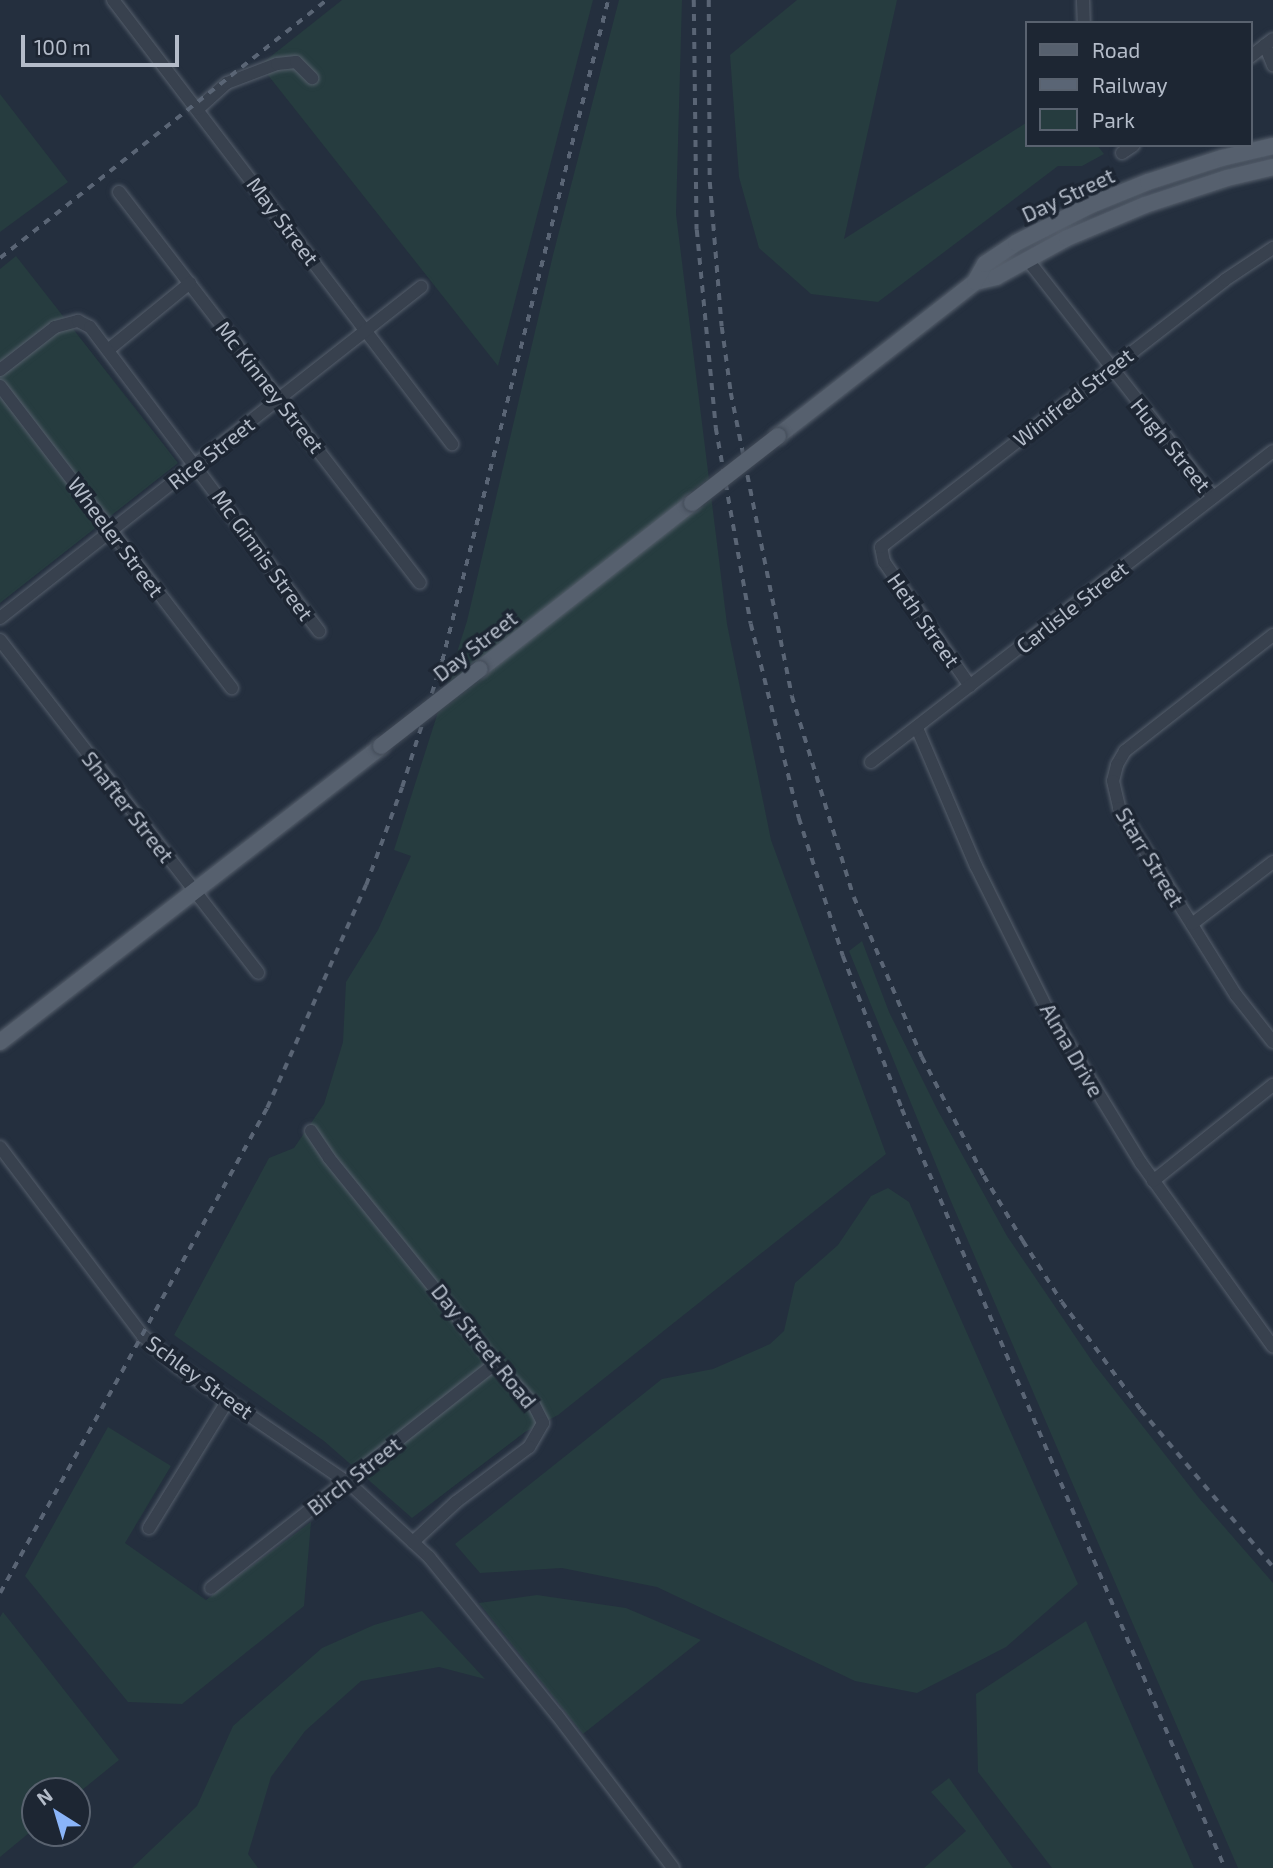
<!DOCTYPE html>
<html>
<head>
<meta charset="utf-8">
<style>
  body { margin:0 }
  #map { position:relative; width:1273px; height:1868px; overflow:hidden; background:#242f3e; font-family:"Exo 2",sans-serif }
  div>[style] { position:absolute }
  [style*='--x'] { left:calc(var(--x)*1px); top:calc(var(--y)*1px); width:calc(var(--w)*1px); rotate:calc(var(--a)*1deg) }
  .green>* { inset:0; background:#263c3f }
  .roads { filter:drop-shadow(0 0 2px #565f6c) drop-shadow(0 0 2px #565f6c) }
  .minor>* { height:12px; margin:-6px; padding:0 6px; transform-origin:6px; border-radius:6px; background:#38414e }
  .major>* { height:16px; margin:-8px; padding:0 8px; transform-origin:8px; border-radius:8px; background:#56606e }
  .rail>* { height:3.5px; margin-top:-1.75px; transform-origin:0; background:repeating-linear-gradient(90deg,#5a6575 0 7px,transparent 0 14px) }
  .bridges { filter:drop-shadow(0 0 2px #414a57) drop-shadow(0 0 2px #414a57) }
  .major-bridge>* { height:16px; margin:-8px; padding:0 8px; transform-origin:8px; border-radius:8px; background:#56606e }
  span { translate:-50% -50%; white-space:nowrap; text-align:center; line-height:1.15; -webkit-text-stroke:7px #1d2633; paint-order:stroke }
  .street-label { font-size:21px; color:#b4bcc9 }
  .legend { position:absolute; left:1025px; top:21px; width:228px; height:126px; box-sizing:border-box; background:#1d2633; border:2px solid #59626f; margin:0; padding:9px 12px; list-style:none; font-size:21px; color:#b4bcc9 }
  .legend li { display:flex; align-items:center; gap:14px; height:35px }
  .legend b { width:35px; border:2px solid #59626f }
  .north { position:absolute; left:21px; top:1777px; width:70px; height:70px; box-sizing:border-box; background:#1d2633; border:2px solid #59626f; border-radius:50%; rotate:323deg; font-size:19px; font-weight:700; line-height:28px; text-align:center; color:#b4bcc9 }
  .north::after { content:''; display:block; margin:auto; width:24px; height:32px; background:#8ab4f8; clip-path:polygon(50% 0,100% 100%,50% 72%,0 100%) }
  .scale { position:absolute; left:21px; top:35px; width:158px; height:32px; box-sizing:border-box; border:4px solid #b4bcc9; border-top:0; padding-left:9px; font-size:21px; line-height:24px; white-space:nowrap; color:#b4bcc9; -webkit-text-stroke:5px #1d2633; paint-order:stroke }
</style>
</head>
<body>
<div id="map">
  <div class="green">
    <div style="clip-path:polygon(342px 0,593px 0,498px 366px,260px 65px)"></div>
    <div style="clip-path:polygon(619px 0,682px 0,676px 214px,727px 624px,771px 840px,886px 1154px,558px 1415px,525px 1432px,412px 1518px,324px 1441px,174px 1335px,269px 1158px,294px 1148px,324px 1104px,343px 1042px,346px 982px,378px 930px,411px 856px,394px 850px,467px 621px,553px 255px)"></div>
    <div style="clip-path:polygon(797px 0,897px 0,844px 239px,1026px 123px,1026px 145px,1097px 145px,1104px 154px,1082px 166px,1058px 166px,878px 302px,811px 294px,759px 248px,739px 177px,730px 55px)"></div>
    <div style="clip-path:polygon(0 94px,68px 182px,0 232px)"></div>
    <div style="clip-path:polygon(16px 256px,178px 463px,0 603px,0 269px)"></div>
    <div style="clip-path:polygon(862px 941px,889px 1012px,937px 1109px,1007px 1236px,1094px 1364px,1199px 1498px,1273px 1583px,1273px 1868px,1238px 1868px,950px 1199px,849px 951px)"></div>
    <div style="clip-path:polygon(888px 1188px,909px 1202px,1078px 1584px,1006px 1647px,917px 1693px,855px 1681px,657px 1587px,562px 1568px,480px 1573px,455px 1544px,662px 1379px,713px 1369px,770px 1344px,784px 1331px,795px 1283px,838px 1245px,871px 1196px)"></div>
    <div style="clip-path:polygon(108px 1427px,171px 1466px,125px 1543px,206px 1600px,311px 1522px,304px 1606px,182px 1704px,128px 1702px,25px 1576px)"></div>
    <div style="clip-path:polygon(537px 1595px,626px 1608px,701px 1640px,583px 1734px,479px 1603px)"></div>
    <div style="clip-path:polygon(422px 1611px,485px 1679px,439px 1667px,361px 1681px,305px 1731px,271px 1777px,248px 1854px,258px 1868px,132px 1868px,197px 1806px,233px 1726px,322px 1648px,374px 1625px)"></div>
    <div style="clip-path:polygon(3px 1612px,119px 1760px,77px 1794px,77px 1791px,35px 1791px,35px 1828px,0 1857px,0 1617px)"></div>
    <div style="clip-path:polygon(1086px 1621px,1194px 1868px,1052px 1868px,978px 1772px,976px 1694px)"></div>
    <div style="clip-path:polygon(949px 1778px,1013px 1868px,924px 1868px,966px 1831px,931px 1792px)"></div>
  </div>
  <div class="roads">
    <div class="minor">
      <div style="--x:113;--y:0;--w:559;--a:52.64"></div>
      <div style="--x:1083;--y:0;--w:23;--a:88"></div>
      <div style="--x:1265;--y:45;--w:22;--a:68"></div>
      <div style="--x:1250;--y:57;--w:29;--a:-38"></div>
      <div style="--x:198;--y:109;--w:39;--a:-42"></div>
      <div style="--x:227;--y:83;--w:53;--a:-20.8"></div>
      <div style="--x:277;--y:64;--w:19;--a:-6"></div>
      <div style="--x:296;--y:62;--w:23;--a:45"></div>
      <div style="--x:1122;--y:153;--w:14;--a:-34"></div>
      <div style="--x:119;--y:192;--w:493;--a:52.4"></div>
      <div style="--x:1027;--y:259;--w:302;--a:52"></div>
      <div style="--x:108;--y:350;--w:106;--a:-39.3"></div>
      <div style="--x:0;--y:370;--w:70;--a:-38"></div>
      <div style="--x:55;--y:327;--w:24;--a:-15"></div>
      <div style="--x:78;--y:321;--w:13;--a:27"></div>
      <div style="--x:90;--y:327;--w:381;--a:53"></div>
      <div style="--x:0;--y:386;--w:381;--a:52.5"></div>
      <div style="--x:0;--y:618;--w:536;--a:-38.18"></div>
      <div style="--x:1273;--y:635;--w:188;--a:141.9"></div>
      <div style="--x:1125;--y:751;--w:16;--a:120"></div>
      <div style="--x:1117;--y:765;--w:16;--a:104"></div>
      <div style="--x:1113;--y:781;--w:28;--a:77"></div>
      <div style="--x:1119;--y:808;--w:221;--a:58"></div>
      <div style="--x:1236;--y:995;--w:60;--a:51.8"></div>
      <div style="--x:0;--y:640;--w:421;--a:52.2"></div>
      <div style="--x:970;--y:686;--w:151;--a:-124.7"></div>
      <div style="--x:884;--y:562;--w:15;--a:-101"></div>
      <div style="--x:881;--y:547;--w:435;--a:-37.8"></div>
      <div style="--x:1225;--y:280;--w:58;--a:-33.7"></div>
      <div style="--x:917;--y:728;--w:150;--a:66.9"></div>
      <div style="--x:976;--y:866;--w:160;--a:63.6"></div>
      <div style="--x:1047;--y:1009;--w:180;--a:58.6"></div>
      <div style="--x:1141;--y:1163;--w:226;--a:54.3"></div>
      <div style="--x:871;--y:762;--w:508;--a:-37.73"></div>
      <div style="--x:1192;--y:924;--w:102;--a:-37.4"></div>
      <div style="--x:311;--y:1131;--w:32;--a:56"></div>
      <div style="--x:329;--y:1158;--w:259;--a:51"></div>
      <div style="--x:492;--y:1359;--w:62;--a:47.6"></div>
      <div style="--x:534;--y:1405;--w:20;--a:63"></div>
      <div style="--x:543;--y:1423;--w:28;--a:120"></div>
      <div style="--x:529;--y:1447;--w:91;--a:143"></div>
      <div style="--x:456;--y:1502;--w:59;--a:137.1"></div>
      <div style="--x:0;--y:1147;--w:237;--a:52.9"></div>
      <div style="--x:143;--y:1336;--w:44;--a:41.3"></div>
      <div style="--x:176;--y:1365;--w:211;--a:34.4"></div>
      <div style="--x:350;--y:1484;--w:108;--a:42.7"></div>
      <div style="--x:429;--y:1557;--w:203;--a:51"></div>
      <div style="--x:557;--y:1715;--w:192;--a:52.8"></div>
      <div style="--x:1153;--y:1181;--w:154;--a:-38.7"></div>
      <div style="--x:149;--y:1528;--w:150;--a:-58.3"></div>
      <div style="--x:211;--y:1588;--w:363;--a:-38.3"></div>
    </div>
    <div class="major">
      <div style="--x:975;--y:282;--w:22;--a:-13"></div>
      <div style="--x:996;--y:277;--w:81;--a:-28.8"></div>
      <div style="--x:1067;--y:238;--w:85;--a:-22.9"></div>
      <div style="--x:1145;--y:205;--w:86;--a:-18.2"></div>
      <div style="--x:1227;--y:178;--w:47;--a:-13.4"></div>
      <div style="--x:778;--y:436;--w:250;--a:-38"></div>
      <div style="--x:975;--y:282;--w:21;--a:-61"></div>
      <div style="--x:985;--y:264;--w:37;--a:-34"></div>
      <div style="--x:1016;--y:243;--w:84;--a:-26.9"></div>
      <div style="--x:1091;--y:205;--w:61;--a:-22"></div>
      <div style="--x:1148;--y:182;--w:78;--a:-18"></div>
      <div style="--x:1222;--y:158;--w:52;--a:-13.2"></div>
      <div style="--x:480;--y:669;--w:269;--a:-38.1"></div>
      <div style="--x:0;--y:1042;--w:482;--a:-37.8"></div>
    </div>
  </div>
  <div class="rail">
    <div style="--x:694;--y:0;--w:230;--a:89.3"></div>
    <div style="--x:697;--y:230;--w:199;--a:84.5"></div>
    <div style="--x:716;--y:428;--w:199;--a:79.9"></div>
    <div style="--x:751;--y:624;--w:200;--a:76.1"></div>
    <div style="--x:799;--y:818;--w:145;--a:72.3"></div>
    <div style="--x:843;--y:956;--w:164;--a:68.9"></div>
    <div style="--x:902;--y:1109;--w:825;--a:66.95"></div>
    <div style="--x:709;--y:0;--w:182;--a:89.7"></div>
    <div style="--x:710;--y:182;--w:145;--a:85.3"></div>
    <div style="--x:722;--y:327;--w:67;--a:82.2"></div>
    <div style="--x:731;--y:393;--w:309;--a:78.6"></div>
    <div style="--x:792;--y:696;--w:210;--a:72.9"></div>
    <div style="--x:854;--y:897;--w:174;--a:67"></div>
    <div style="--x:922;--y:1057;--w:134;--a:62.5"></div>
    <div style="--x:984;--y:1176;--w:76;--a:59"></div>
    <div style="--x:1023;--y:1241;--w:72;--a:57.4"></div>
    <div style="--x:1062;--y:1302;--w:134;--a:53.8"></div>
    <div style="--x:1141;--y:1410;--w:205;--a:49.9"></div>
    <div style="--x:0;--y:258;--w:417;--a:-38.3"></div>
    <div style="--x:0;--y:1593;--w:554;--a:-61.17"></div>
    <div style="--x:267;--y:1108;--w:244;--a:-66.1"></div>
    <div style="--x:366;--y:885;--w:104;--a:-69.8"></div>
    <div style="--x:402;--y:787;--w:132;--a:-72.4"></div>
    <div style="--x:442;--y:661;--w:682;--a:-75.9"></div>
  </div>
  <div class="bridges">
    <div class="major-bridge">
      <div style="--x:692;--y:503;--w:109;--a:-37.9"></div>
      <div style="--x:381;--y:746;--w:125;--a:-37.9"></div>
    </div>
  </div>
  <div class="street-label">
    <span style="left:1068px;top:195px;rotate:-25deg">Day Street</span>
    <span style="left:283px;top:221px;rotate:53deg">May Street</span>
    <span style="left:270px;top:387px;rotate:52deg">Mc Kinney Street</span>
    <span style="left:1073px;top:397px;rotate:-38deg">Winifred Street</span>
    <span style="left:1171px;top:445px;rotate:51deg">Hugh Street</span>
    <span style="left:211px;top:453px;rotate:-38deg">Rice Street</span>
    <span style="left:116px;top:537px;rotate:53deg">Wheeler Street</span>
    <span style="left:263px;top:555px;rotate:54deg">Mc Ginnis Street</span>
    <span style="left:1072px;top:607px;rotate:-38deg">Carlisle Street</span>
    <span style="left:924px;top:620px;rotate:55deg">Heth Street</span>
    <span style="left:475px;top:646px;rotate:-38deg">Day Street</span>
    <span style="left:128px;top:807px;rotate:52deg">Shafter Street</span>
    <span style="left:1150px;top:857px;rotate:59deg">Starr Street</span>
    <span style="left:1072px;top:1050px;rotate:60deg">Alma Drive</span>
    <span style="left:484px;top:1346px;rotate:51deg">Day Street Road</span>
    <span style="left:200px;top:1377px;rotate:36deg">Schley Street</span>
    <span style="left:354px;top:1476px;rotate:-38deg">Birch Street</span>
  </div>
  <ul class="legend">
  <li><b style="height:9px;background:#56606e"></b>Road</li>
  <li><b style="height:9px;background:#5a6575"></b>Railway</li>
  <li><b style="height:19px;background:#263c3f"></b>Park</li>
  </ul>
  <div class="north">N</div>
  <div class="scale">100 m</div>
</div>
</body>
</html>
